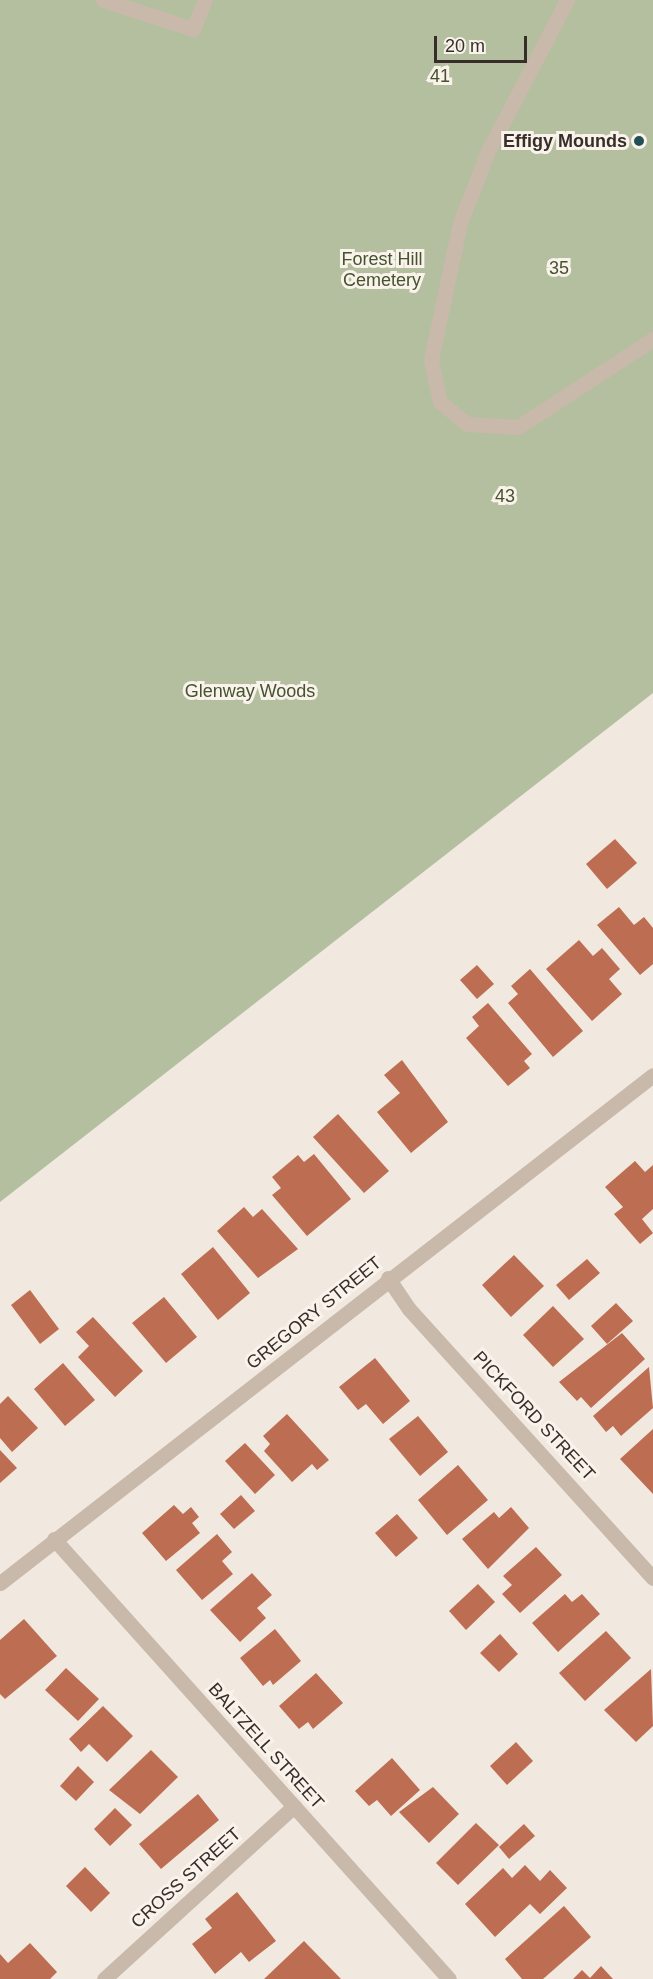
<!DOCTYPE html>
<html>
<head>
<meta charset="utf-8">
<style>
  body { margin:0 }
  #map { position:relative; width:653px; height:1979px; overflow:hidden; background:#f1e9df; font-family:Arial,sans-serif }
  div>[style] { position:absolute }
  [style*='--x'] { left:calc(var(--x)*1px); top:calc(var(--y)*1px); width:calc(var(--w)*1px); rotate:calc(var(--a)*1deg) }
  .green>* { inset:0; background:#b4bfa0 }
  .building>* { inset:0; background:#bd6d51 }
  .minor>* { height:15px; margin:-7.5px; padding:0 7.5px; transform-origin:7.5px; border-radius:7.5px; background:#c8b9ab }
  .dots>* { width:16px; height:16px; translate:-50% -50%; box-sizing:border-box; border:3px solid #f9f3eb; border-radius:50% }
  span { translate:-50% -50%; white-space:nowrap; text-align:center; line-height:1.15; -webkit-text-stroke:6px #f9f3eb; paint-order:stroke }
  .park-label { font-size:18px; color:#46532f }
  .poi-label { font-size:18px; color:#372e2a; font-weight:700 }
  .right { translate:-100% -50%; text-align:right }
  .street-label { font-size:18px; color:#372e2a }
  .scale { position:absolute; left:434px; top:36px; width:93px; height:27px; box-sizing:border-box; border:3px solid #372e2a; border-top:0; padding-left:8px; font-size:18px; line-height:21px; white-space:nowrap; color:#372e2a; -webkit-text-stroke:4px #f9f3eb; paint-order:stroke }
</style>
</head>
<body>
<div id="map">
  <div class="green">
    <div style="clip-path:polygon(0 0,653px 0,653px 693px,0 1202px)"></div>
  </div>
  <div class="building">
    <div style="clip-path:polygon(615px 839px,637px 863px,607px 889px,586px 864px)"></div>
    <div style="clip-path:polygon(619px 907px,634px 925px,644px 917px,653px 928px,653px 964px,640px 975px,597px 925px)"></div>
    <div style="clip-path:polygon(579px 940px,593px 956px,602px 948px,620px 969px,609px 979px,622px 994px,592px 1021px,546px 969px)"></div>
    <div style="clip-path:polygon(477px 965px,494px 984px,477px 999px,460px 980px)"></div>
    <div style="clip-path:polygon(530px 969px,583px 1031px,553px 1057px,508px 1003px,518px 994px,511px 986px)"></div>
    <div style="clip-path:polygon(488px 1003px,532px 1054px,524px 1061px,530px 1068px,508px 1086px,466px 1038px,479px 1026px,472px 1017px)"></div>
    <div style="clip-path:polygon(402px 1060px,448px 1122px,411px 1153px,377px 1112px,400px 1093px,384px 1075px)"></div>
    <div style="clip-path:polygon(338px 1114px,389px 1171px,364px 1193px,313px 1137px)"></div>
    <div style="clip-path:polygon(314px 1154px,351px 1199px,307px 1236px,272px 1195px,281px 1188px,272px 1177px,298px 1155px,304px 1162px)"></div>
    <div style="clip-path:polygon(635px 1161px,645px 1172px,653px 1165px,653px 1209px,642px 1219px,653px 1233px,640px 1244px,614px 1214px,623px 1207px,605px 1187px)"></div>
    <div style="clip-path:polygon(244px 1207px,253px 1217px,262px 1209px,298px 1249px,258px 1278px,217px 1231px)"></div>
    <div style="clip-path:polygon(213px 1247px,250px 1293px,218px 1320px,181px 1274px)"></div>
    <div style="clip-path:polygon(514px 1255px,544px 1286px,511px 1317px,482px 1285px)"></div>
    <div style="clip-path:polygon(587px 1259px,600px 1273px,569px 1300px,556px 1285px)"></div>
    <div style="clip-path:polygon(30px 1290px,59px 1329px,40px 1344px,11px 1305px)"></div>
    <div style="clip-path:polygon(164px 1297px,197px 1337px,166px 1363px,132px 1323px)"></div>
    <div style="clip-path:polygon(616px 1303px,633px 1321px,607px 1344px,591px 1326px)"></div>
    <div style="clip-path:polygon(553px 1306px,584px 1339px,553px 1367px,523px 1335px)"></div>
    <div style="clip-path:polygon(93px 1317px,143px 1371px,115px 1397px,78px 1357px,89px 1346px,76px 1332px)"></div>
    <div style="clip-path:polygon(622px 1333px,645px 1359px,591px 1408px,581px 1397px,577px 1401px,559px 1382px)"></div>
    <div style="clip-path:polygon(375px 1358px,410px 1401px,383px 1424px,366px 1404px,358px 1410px,339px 1387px)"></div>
    <div style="clip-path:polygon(63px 1363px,95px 1400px,65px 1426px,34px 1389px)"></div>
    <div style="clip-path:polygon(649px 1367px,653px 1408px,621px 1436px,613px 1426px,606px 1432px,593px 1416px)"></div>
    <div style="clip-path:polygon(8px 1396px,38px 1428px,12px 1452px,0 1438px,0 1404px)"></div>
    <div style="clip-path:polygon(287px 1414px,329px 1460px,317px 1470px,312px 1464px,292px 1482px,264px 1451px,270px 1444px,263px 1436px)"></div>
    <div style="clip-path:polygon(418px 1416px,448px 1452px,420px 1476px,389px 1439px)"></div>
    <div style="clip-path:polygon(653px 1429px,653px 1494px,620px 1459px)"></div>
    <div style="clip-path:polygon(245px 1443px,275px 1475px,255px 1494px,225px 1461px)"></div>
    <div style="clip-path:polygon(0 1450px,17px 1468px,0 1483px)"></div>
    <div style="clip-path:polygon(458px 1465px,488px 1500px,447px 1535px,418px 1500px)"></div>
    <div style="clip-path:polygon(241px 1495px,255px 1511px,234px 1529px,220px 1514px)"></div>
    <div style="clip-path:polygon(174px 1505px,183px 1514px,191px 1507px,199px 1517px,192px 1523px,200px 1533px,166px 1561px,142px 1533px)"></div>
    <div style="clip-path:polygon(511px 1507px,529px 1528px,488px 1569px,462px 1539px,494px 1512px,499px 1518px)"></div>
    <div style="clip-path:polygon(397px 1514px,418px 1538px,396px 1557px,375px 1533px)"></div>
    <div style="clip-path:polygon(217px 1534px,232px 1552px,222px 1561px,233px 1574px,202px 1600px,176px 1570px)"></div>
    <div style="clip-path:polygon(536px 1547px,562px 1575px,520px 1613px,502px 1594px,512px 1585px,503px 1576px)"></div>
    <div style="clip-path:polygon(252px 1573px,272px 1595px,257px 1608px,266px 1618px,240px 1642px,210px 1610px)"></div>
    <div style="clip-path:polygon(478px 1584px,495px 1602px,466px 1630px,449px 1611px)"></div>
    <div style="clip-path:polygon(565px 1594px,572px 1602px,582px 1594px,600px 1614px,558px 1652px,532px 1623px)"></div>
    <div style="clip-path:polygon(24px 1619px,57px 1656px,5px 1699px,0 1694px,0 1640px)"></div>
    <div style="clip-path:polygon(275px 1629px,301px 1661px,273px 1685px,270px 1680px,263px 1686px,240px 1658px)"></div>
    <div style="clip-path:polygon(606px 1631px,631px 1658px,585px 1701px,559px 1673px)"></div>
    <div style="clip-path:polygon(500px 1634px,518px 1654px,499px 1672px,480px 1653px)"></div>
    <div style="clip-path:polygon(66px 1668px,99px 1699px,78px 1721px,45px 1690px)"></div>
    <div style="clip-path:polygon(651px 1669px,653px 1726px,636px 1742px,604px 1710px)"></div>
    <div style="clip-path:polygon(316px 1673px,343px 1703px,313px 1729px,308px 1722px,299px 1729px,279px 1706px)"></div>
    <div style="clip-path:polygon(103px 1706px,133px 1736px,107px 1762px,89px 1744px,81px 1752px,69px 1739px)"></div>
    <div style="clip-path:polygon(516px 1742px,533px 1761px,507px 1785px,490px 1766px)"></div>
    <div style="clip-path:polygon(151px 1750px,178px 1777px,140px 1814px,109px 1790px)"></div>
    <div style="clip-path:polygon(392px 1758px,420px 1790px,391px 1816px,377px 1800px,369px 1806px,355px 1791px)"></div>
    <div style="clip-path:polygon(78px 1766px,94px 1782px,76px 1801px,60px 1786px)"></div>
    <div style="clip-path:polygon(433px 1787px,459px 1814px,429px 1843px,399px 1812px)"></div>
    <div style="clip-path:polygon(198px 1794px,219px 1820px,161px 1869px,139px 1844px)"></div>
    <div style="clip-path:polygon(115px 1808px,132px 1825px,110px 1846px,94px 1829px)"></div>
    <div style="clip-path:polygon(476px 1823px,499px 1845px,458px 1885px,436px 1863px)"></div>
    <div style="clip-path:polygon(524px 1824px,535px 1836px,509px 1859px,499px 1847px)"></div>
    <div style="clip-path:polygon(525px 1865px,540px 1881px,550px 1870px,567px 1888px,540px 1914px,530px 1904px,495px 1937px,465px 1904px,503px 1868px,512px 1878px)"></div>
    <div style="clip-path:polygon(85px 1867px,110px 1893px,91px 1912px,66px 1886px)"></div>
    <div style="clip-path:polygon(237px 1892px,276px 1941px,249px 1962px,241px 1952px,215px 1974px,192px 1944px,212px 1928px,205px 1919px)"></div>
    <div style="clip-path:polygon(564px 1906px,591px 1937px,543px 1979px,522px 1979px,505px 1959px)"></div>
    <div style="clip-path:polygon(304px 1941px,341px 1979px,264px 1979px)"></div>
    <div style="clip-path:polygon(30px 1943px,57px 1972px,50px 1979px,0 1979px,0 1954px,8px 1963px)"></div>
    <div style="clip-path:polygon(601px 1966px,613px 1979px,573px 1979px,582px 1970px,590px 1978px)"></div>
  </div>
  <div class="minor">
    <div style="--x:103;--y:0;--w:95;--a:17.9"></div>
    <div style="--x:193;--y:29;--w:31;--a:-68"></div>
    <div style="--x:567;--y:0;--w:170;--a:117.6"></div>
    <div style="--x:488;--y:151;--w:77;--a:111.3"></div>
    <div style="--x:460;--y:223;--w:140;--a:102"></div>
    <div style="--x:431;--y:360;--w:43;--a:77.9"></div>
    <div style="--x:440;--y:402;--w:35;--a:39"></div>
    <div style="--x:467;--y:424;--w:51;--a:3.4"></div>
    <div style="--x:518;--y:427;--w:161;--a:-33.1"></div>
    <div style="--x:388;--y:1278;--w:37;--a:56"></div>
    <div style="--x:409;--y:1309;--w:363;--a:47.8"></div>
    <div style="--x:54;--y:1539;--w:591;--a:48.08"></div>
    <div style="--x:0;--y:1583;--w:827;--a:-37.88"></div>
    <div style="--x:104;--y:1979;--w:257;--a:-42.3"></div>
  </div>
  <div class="dots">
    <div style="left:639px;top:141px;background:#225155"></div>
  </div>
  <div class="park-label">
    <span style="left:440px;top:76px">41</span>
    <span style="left:382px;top:270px">Forest Hill<br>Cemetery</span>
    <span style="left:559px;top:268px">35</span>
    <span style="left:505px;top:496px">43</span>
    <span style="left:250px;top:691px">Glenway Woods</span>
  </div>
  <div class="poi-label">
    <span class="right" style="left:627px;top:141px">Effigy Mounds</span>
  </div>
  <div class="street-label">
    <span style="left:314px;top:1313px;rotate:-39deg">GREGORY STREET</span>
    <span style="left:534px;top:1416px;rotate:47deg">PICKFORD STREET</span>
    <span style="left:266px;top:1746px;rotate:48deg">BALTZELL STREET</span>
    <span style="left:186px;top:1878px;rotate:-42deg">CROSS STREET</span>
  </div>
  <div class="scale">20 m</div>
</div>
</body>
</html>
